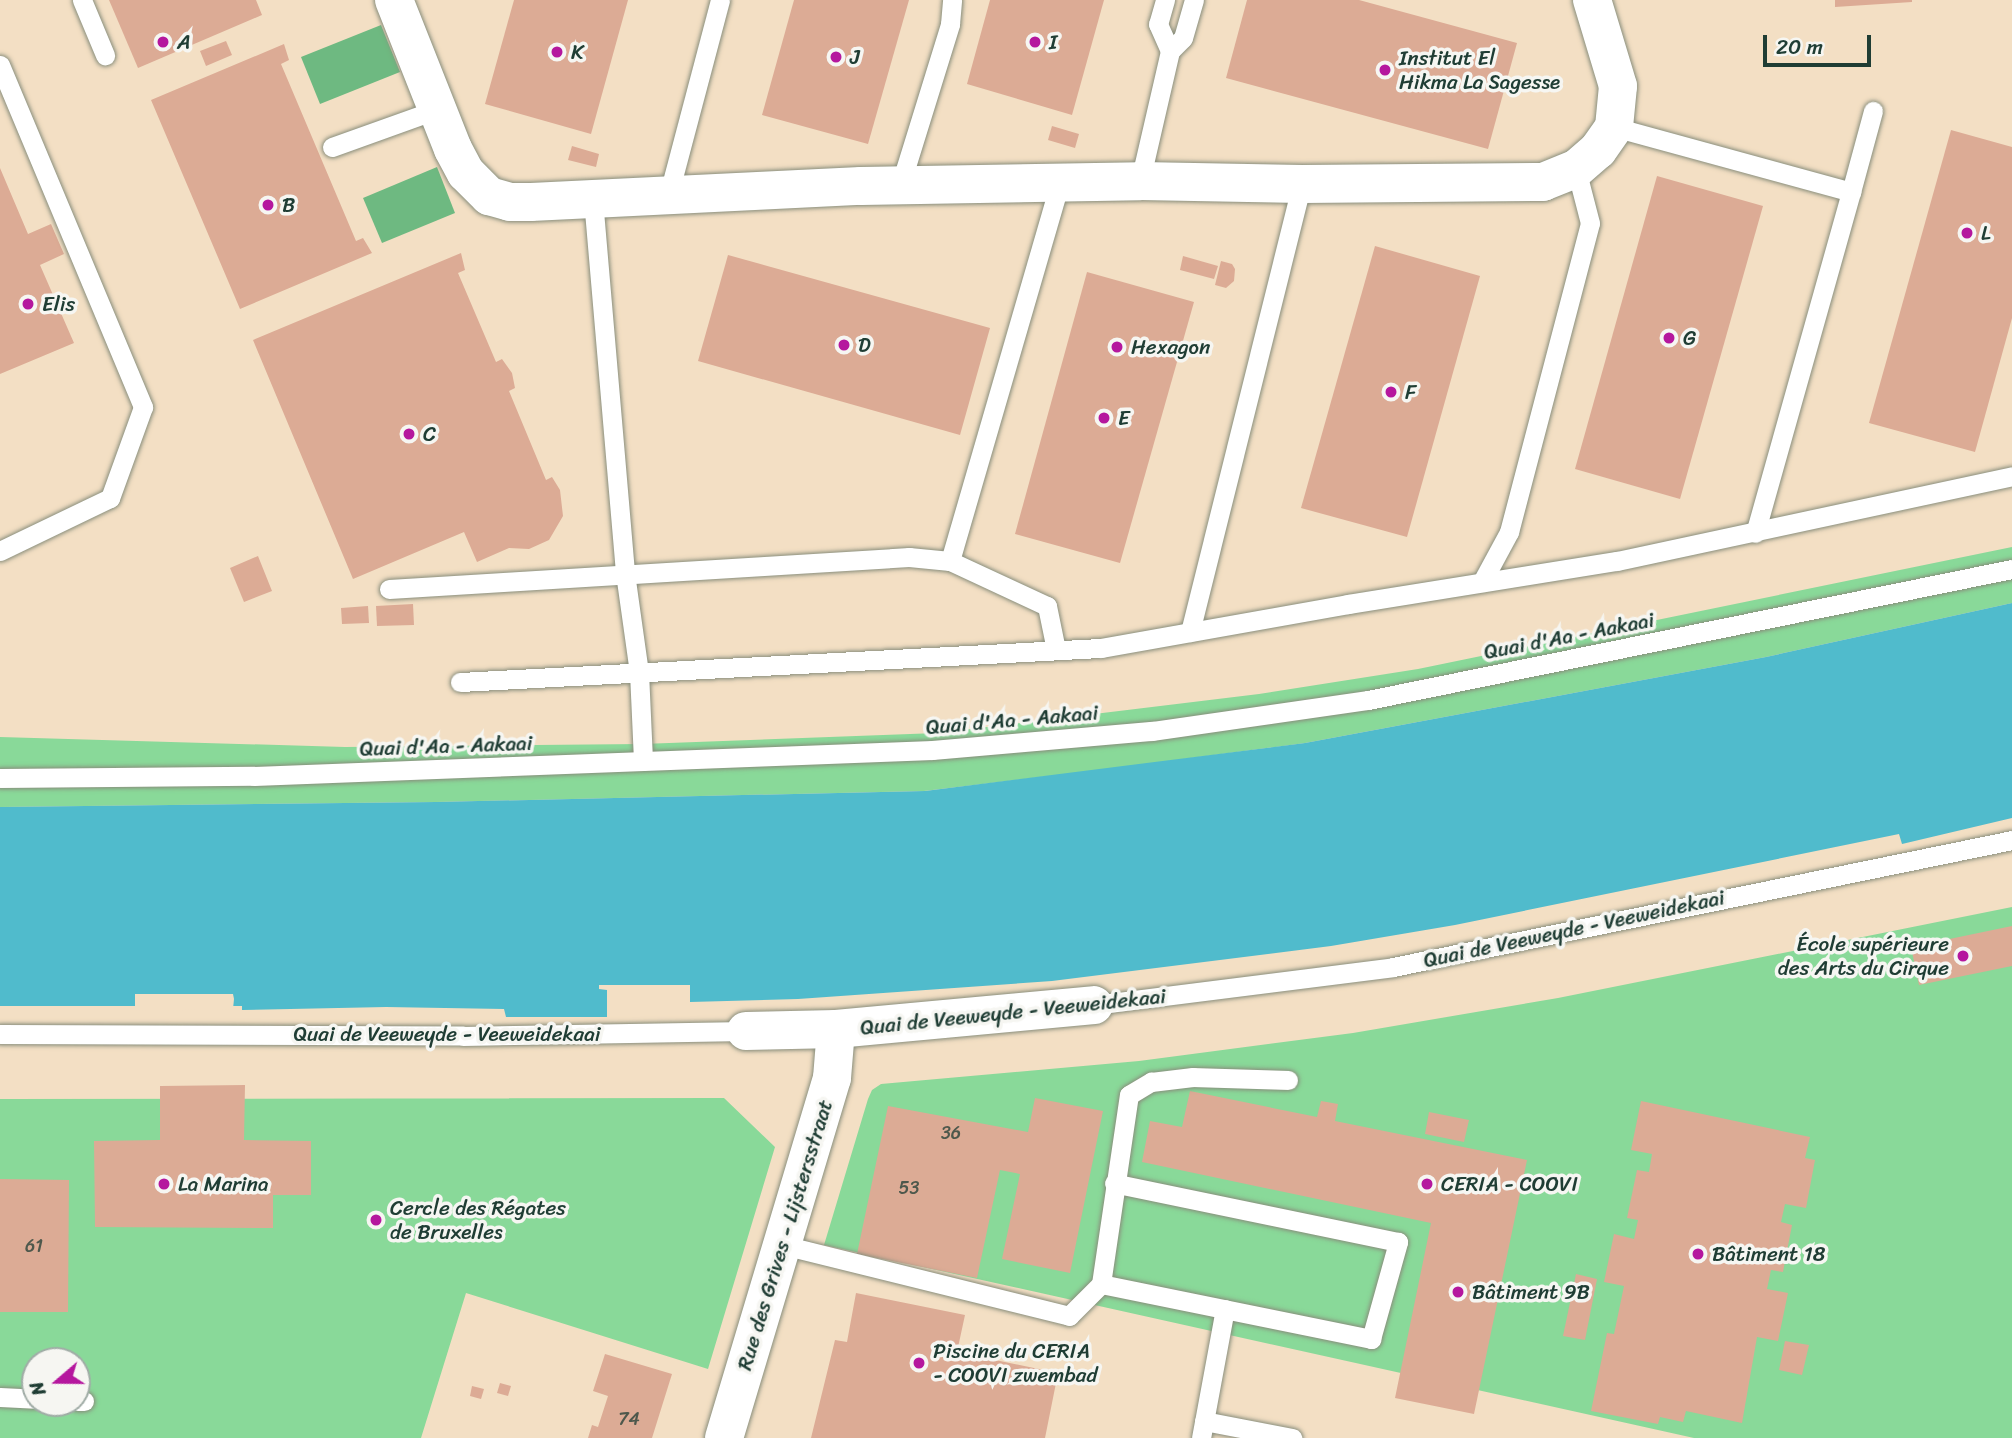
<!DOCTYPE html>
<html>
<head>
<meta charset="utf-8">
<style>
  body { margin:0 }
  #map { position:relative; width:2012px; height:1438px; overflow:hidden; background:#f3dfc4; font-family:Sriracha,sans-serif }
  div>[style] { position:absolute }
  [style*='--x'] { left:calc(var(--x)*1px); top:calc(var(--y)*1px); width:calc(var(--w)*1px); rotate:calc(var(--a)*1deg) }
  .green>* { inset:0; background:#89d999 }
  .forest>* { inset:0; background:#6eb981 }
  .water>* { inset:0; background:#50bbcc }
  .pier>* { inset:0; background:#f3dfc4 }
  .building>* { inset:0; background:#dcab95 }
  .roads { filter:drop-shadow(0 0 2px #898e7c) drop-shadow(0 0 2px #898e7c) }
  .service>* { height:19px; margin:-9.5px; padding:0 9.5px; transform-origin:9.5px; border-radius:9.5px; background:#fff }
  .minor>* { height:38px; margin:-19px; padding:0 19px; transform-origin:19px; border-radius:19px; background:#fff }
  .dots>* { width:19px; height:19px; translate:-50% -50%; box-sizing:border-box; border:4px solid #f6f6f2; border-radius:50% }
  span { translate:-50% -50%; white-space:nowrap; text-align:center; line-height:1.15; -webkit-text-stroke:7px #f6f6f2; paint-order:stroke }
  .number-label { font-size:18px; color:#4e584c }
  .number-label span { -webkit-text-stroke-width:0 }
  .poi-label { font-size:21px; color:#1f3d34 }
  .left { translate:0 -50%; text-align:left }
  .right { translate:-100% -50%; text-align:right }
  .street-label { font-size:21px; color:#1f3d34 }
  .north { position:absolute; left:21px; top:1347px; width:70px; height:70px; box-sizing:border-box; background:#f6f6f2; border:2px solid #a0aca6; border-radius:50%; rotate:250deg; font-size:19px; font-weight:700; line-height:28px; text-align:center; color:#1f3d34 }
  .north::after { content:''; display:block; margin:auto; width:24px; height:32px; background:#b5179e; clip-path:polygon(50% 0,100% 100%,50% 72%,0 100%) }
  .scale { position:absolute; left:1763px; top:35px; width:108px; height:32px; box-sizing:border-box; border:4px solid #1f3d34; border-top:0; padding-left:9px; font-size:21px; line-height:24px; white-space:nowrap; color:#1f3d34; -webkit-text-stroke:5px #f6f6f2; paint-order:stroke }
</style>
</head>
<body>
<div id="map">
  <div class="green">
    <div style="clip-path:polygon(2012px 547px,2012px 603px,1766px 657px,1305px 743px,1116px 768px,924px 791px,436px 802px,0 807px,0 737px,345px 747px,642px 744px,937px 733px,1259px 694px,1418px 669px)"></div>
    <div style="clip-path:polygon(2012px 907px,2012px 1438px,1694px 1438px,824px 1245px,868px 1099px,872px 1090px,881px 1084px,1139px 1061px,1353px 1033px,1558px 998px)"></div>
    <div style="clip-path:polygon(evenodd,724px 1098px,775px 1147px,708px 1369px,466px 1293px,421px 1438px,0 1438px,0 1099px,724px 1098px,35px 1361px,77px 1361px,77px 1403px,35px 1403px,35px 1361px)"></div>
  </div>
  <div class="forest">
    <div style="clip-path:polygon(381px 25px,400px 72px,320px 104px,301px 57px)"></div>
    <div style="clip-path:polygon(437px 167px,455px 213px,382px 243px,363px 198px)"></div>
  </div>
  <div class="water">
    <div style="clip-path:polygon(2012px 603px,2012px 818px,1902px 844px,1899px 834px,1455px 925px,1331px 946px,1052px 981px,798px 999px,690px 1002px,690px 985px,599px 985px,599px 989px,607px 990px,607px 1017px,506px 1017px,504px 1009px,386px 1007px,242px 1010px,242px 1006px,0 1006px,0 807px,436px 802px,925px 791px,1305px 743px,1766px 657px)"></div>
  </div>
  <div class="pier">
    <div style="clip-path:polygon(135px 994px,233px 994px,234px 999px,233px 1009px,135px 1011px)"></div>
  </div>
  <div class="building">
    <div style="clip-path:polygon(109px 0,256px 0,262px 15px,138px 68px)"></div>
    <div style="clip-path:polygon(514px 0,628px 0,591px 134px,485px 104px)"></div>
    <div style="clip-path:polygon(794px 0,909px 0,868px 144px,762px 115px)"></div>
    <div style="clip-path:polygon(990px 0,1104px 0,1072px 115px,967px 84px)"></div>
    <div style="clip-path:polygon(1247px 0,1359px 0,1517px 43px,1488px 149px,1226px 78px)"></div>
    <div style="clip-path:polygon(1835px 0,1912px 0,1912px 2px,1835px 7px)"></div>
    <div style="clip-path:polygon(226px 41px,232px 55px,206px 66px,200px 51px)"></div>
    <div style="clip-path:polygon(284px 44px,289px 60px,281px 64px,356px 241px,363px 238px,372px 253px,240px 309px,151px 100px)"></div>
    <div style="clip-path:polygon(1052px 126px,1079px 134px,1075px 148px,1048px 140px)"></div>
    <div style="clip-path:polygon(1951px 130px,2012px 147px,2012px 318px,1975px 452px,1869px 423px)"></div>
    <div style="clip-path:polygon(572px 146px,599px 154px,596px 167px,568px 160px)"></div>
    <div style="clip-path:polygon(0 168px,28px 234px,51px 224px,64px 254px,40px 265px,74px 343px,0 374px)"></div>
    <div style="clip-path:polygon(1657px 176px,1763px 206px,1680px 499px,1575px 469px)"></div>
    <div style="clip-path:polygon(1375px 246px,1480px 276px,1407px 537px,1301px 508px)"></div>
    <div style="clip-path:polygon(461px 253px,465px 270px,458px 273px,496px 362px,502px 359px,512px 373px,515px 388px,509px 391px,546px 480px,552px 477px,560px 490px,563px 516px,549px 540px,529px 549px,509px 548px,477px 562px,464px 532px,353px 579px,253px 340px)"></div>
    <div style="clip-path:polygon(728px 255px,990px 328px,960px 435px,698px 361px)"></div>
    <div style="clip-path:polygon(1183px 256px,1218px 266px,1214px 279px,1180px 270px)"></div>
    <div style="clip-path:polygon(1221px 261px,1232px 264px,1235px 269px,1234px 281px,1226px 288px,1215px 285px)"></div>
    <div style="clip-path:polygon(1087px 272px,1194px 302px,1120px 563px,1015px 534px)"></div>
    <div style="clip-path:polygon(258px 556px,272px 591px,244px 602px,230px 568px)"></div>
    <div style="clip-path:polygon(413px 604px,414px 625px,377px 626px,376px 606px)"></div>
    <div style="clip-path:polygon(368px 606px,369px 623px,342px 624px,341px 608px)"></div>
    <div style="clip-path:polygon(2012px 926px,2012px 966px,1919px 985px,1911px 947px)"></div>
    <div style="clip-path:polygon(245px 1085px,244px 1140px,311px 1141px,311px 1195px,273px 1195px,273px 1228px,95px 1227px,94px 1141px,160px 1140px,160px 1086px)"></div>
    <div style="clip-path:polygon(1190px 1091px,1317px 1117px,1321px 1101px,1338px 1104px,1335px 1121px,1527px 1160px,1474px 1414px,1395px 1398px,1431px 1223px,1142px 1162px,1150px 1121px,1182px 1127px)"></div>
    <div style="clip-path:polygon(1035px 1098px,1103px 1111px,1070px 1273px,1002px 1259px,1020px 1174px,1000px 1170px,977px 1278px,857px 1254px,888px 1106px,1028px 1132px)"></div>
    <div style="clip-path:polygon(1641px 1101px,1810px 1137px,1805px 1158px,1815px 1160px,1806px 1208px,1785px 1204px,1781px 1222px,1792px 1225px,1783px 1272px,1771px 1270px,1767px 1289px,1788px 1293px,1778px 1341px,1757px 1337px,1742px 1423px,1686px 1411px,1683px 1422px,1660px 1417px,1658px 1424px,1591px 1411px,1607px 1333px,1614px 1334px,1624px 1286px,1604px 1282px,1614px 1234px,1634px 1239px,1638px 1220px,1627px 1218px,1637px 1170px,1649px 1172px,1652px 1154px,1631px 1150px)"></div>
    <div style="clip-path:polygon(1429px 1112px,1469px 1120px,1464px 1142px,1425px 1134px)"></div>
    <div style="clip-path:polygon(0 1179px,69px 1180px,68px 1312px,0 1312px)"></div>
    <div style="clip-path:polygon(1576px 1274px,1597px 1279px,1585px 1340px,1563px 1336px)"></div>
    <div style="clip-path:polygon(856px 1293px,965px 1315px,957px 1352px,1058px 1373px,1045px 1438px,811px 1438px,835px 1340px,847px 1342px)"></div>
    <div style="clip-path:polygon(1785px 1341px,1809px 1345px,1802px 1375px,1779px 1370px)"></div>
    <div style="clip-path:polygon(605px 1354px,672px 1374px,652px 1438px,588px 1438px,592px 1425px,598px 1427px,608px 1396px,593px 1391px)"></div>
    <div style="clip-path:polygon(500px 1383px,511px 1386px,508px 1396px,497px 1393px)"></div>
    <div style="clip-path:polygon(472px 1386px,484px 1389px,481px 1399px,470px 1396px)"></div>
  </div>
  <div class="roads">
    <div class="service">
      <div style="--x:82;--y:0;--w:60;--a:67.3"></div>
      <div style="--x:1165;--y:0;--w:25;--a:106"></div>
      <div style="--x:1158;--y:24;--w:30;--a:66"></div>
      <div style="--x:0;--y:65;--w:371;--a:67.3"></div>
      <div style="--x:143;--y:407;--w:97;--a:109.9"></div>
      <div style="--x:110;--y:498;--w:122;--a:154.3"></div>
      <div style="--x:1614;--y:127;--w:246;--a:15.3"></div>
      <div style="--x:1851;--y:192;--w:354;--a:105.7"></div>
      <div style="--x:332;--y:147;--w:113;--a:-19.7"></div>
      <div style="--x:1140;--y:181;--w:133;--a:-77"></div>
      <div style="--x:1170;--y:51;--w:18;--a:-45"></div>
      <div style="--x:1183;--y:38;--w:40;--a:-74"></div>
      <div style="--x:900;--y:186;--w:170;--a:-72.8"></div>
      <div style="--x:950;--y:24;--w:24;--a:-85"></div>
      <div style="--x:1851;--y:192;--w:84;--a:-74.8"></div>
      <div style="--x:669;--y:193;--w:200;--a:-75.2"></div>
      <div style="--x:593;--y:199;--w:375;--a:85.1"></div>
      <div style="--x:625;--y:573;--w:100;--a:82"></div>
      <div style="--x:639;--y:672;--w:89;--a:87.4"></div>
      <div style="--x:950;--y:561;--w:107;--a:24.9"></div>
      <div style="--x:1047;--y:606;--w:45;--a:78.4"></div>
      <div style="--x:1482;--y:582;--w:57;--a:-61.6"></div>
      <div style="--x:1509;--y:532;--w:319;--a:-75.3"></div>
      <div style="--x:1590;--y:223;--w:56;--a:-104.5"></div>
      <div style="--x:389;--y:589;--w:521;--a:-3.52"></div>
      <div style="--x:909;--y:557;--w:41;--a:5.6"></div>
      <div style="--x:950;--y:561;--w:394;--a:-73.8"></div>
      <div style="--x:1190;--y:632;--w:462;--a:-76"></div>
      <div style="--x:460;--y:682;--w:642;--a:-3.04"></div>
      <div style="--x:1101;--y:648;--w:251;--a:-10.1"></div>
      <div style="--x:1348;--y:604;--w:272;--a:-9.1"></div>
      <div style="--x:1617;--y:561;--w:404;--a:-12.1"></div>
      <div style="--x:0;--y:778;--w:254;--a:-0.5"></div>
      <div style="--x:254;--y:776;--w:679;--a:-2.19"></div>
      <div style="--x:933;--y:750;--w:220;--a:-5"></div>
      <div style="--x:1152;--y:731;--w:218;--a:-8.2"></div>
      <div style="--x:1368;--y:700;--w:657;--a:-11.5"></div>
      <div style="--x:1094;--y:1005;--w:301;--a:-7.2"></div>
      <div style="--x:1393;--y:967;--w:632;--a:-11.59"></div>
      <div style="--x:0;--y:1034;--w:463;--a:0.2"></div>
      <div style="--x:463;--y:1036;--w:283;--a:-1"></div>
      <div style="--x:783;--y:1245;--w:295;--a:13.9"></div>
      <div style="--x:1069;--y:1316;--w:45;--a:-45"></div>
      <div style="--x:1101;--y:1284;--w:191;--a:-81.6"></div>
      <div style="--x:1129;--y:1095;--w:26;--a:-31"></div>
      <div style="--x:1151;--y:1082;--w:42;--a:-6.8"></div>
      <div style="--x:1193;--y:1077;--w:95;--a:1.8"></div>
      <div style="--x:1101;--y:1284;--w:276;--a:11.5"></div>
      <div style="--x:1371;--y:1339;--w:101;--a:-74.4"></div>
      <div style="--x:1398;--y:1242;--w:290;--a:-168.3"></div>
      <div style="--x:0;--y:1397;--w:35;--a:3"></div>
      <div style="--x:77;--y:1401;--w:7;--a:0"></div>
      <div style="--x:1204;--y:1421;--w:90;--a:10.9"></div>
      <div style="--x:1201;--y:1438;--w:131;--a:-79.5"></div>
    </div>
    <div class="minor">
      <div style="--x:394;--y:0;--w:160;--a:68.4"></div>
      <div style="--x:453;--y:149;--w:27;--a:62"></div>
      <div style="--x:466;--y:173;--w:33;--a:45"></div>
      <div style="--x:489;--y:196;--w:22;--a:16"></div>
      <div style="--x:510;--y:202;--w:21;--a:0"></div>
      <div style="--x:531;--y:202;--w:330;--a:-2.8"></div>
      <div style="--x:861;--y:186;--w:279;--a:-1"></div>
      <div style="--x:1140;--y:181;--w:162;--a:1.1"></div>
      <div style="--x:1302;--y:184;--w:241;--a:-0.5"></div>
      <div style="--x:1543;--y:182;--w:35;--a:-22"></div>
      <div style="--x:1576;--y:169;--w:29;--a:-41"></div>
      <div style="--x:1598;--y:150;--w:28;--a:-55"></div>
      <div style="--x:1614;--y:127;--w:41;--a:-84.4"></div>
      <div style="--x:1618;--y:86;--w:90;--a:-106.8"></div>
      <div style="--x:746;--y:1031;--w:90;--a:-1.3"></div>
      <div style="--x:836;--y:1029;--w:259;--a:-5.3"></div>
      <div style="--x:724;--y:1438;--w:376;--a:-73.3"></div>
      <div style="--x:832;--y:1078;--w:49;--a:-85.3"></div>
    </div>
  </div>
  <div class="dots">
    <div style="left:163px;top:42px;background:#b5179e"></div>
    <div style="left:1035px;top:42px;background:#b5179e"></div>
    <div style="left:557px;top:52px;background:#b5179e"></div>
    <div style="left:836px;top:57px;background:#b5179e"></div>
    <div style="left:1385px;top:70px;background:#b5179e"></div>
    <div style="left:268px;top:205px;background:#b5179e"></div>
    <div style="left:1967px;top:233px;background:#b5179e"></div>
    <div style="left:28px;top:304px;background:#b5179e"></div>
    <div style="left:1669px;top:338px;background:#b5179e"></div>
    <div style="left:844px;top:345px;background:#b5179e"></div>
    <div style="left:1117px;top:347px;background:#b5179e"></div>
    <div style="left:1391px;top:392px;background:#b5179e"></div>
    <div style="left:1104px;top:418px;background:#b5179e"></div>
    <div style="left:409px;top:434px;background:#b5179e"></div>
    <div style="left:1963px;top:956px;background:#b5179e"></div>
    <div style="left:164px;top:1184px;background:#b5179e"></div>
    <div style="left:1427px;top:1184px;background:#b5179e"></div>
    <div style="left:376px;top:1220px;background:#b5179e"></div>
    <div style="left:1698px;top:1254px;background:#b5179e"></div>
    <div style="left:1458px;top:1292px;background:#b5179e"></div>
    <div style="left:919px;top:1363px;background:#b5179e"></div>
  </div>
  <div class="number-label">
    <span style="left:951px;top:1133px">36</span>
    <span style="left:909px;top:1188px">53</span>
    <span style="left:34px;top:1246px">61</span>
    <span style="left:629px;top:1419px">74</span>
  </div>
  <div class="poi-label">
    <span class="left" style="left:177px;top:42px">A</span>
    <span class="left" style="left:1049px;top:42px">I</span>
    <span class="left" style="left:571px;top:52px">K</span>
    <span class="left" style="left:850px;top:57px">J</span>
    <span class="left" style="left:1399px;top:70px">Institut El<br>Hikma La Sagesse</span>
    <span class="left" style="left:282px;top:205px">B</span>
    <span class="left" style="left:1981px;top:233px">L</span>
    <span class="left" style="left:42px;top:304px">Elis</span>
    <span class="left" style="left:1683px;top:338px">G</span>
    <span class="left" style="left:858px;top:345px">D</span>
    <span class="left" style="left:1131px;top:347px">Hexagon</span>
    <span class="left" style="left:1405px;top:392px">F</span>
    <span class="left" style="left:1118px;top:418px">E</span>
    <span class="left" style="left:423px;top:434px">C</span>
    <span class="right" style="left:1949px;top:956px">École supérieure<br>des Arts du Cirque</span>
    <span class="left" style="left:178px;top:1184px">La Marina</span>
    <span class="left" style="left:1441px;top:1184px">CERIA - COOVI</span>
    <span class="left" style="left:390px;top:1220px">Cercle des Régates<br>de Bruxelles</span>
    <span class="left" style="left:1712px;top:1254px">Bâtiment 18</span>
    <span class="left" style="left:1472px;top:1292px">Bâtiment 9B</span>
    <span class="left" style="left:933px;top:1363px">Piscine du CERIA<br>- COOVI zwembad</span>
  </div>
  <div class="street-label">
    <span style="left:1569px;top:636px;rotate:-11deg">Quai d'Aa - Aakaai</span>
    <span style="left:1012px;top:720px;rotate:-5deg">Quai d'Aa - Aakaai</span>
    <span style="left:446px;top:746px;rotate:-2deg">Quai d'Aa - Aakaai</span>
    <span style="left:1574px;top:929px;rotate:-12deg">Quai de Veeweyde - Veeweidekaai</span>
    <span style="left:1013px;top:1012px;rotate:-6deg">Quai de Veeweyde - Veeweidekaai</span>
    <span style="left:447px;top:1034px">Quai de Veeweyde - Veeweidekaai</span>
    <span style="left:785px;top:1235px;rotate:-73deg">Rue des Grives - Lijstersstraat</span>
  </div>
  <div class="north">N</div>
  <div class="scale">20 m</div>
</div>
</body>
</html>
